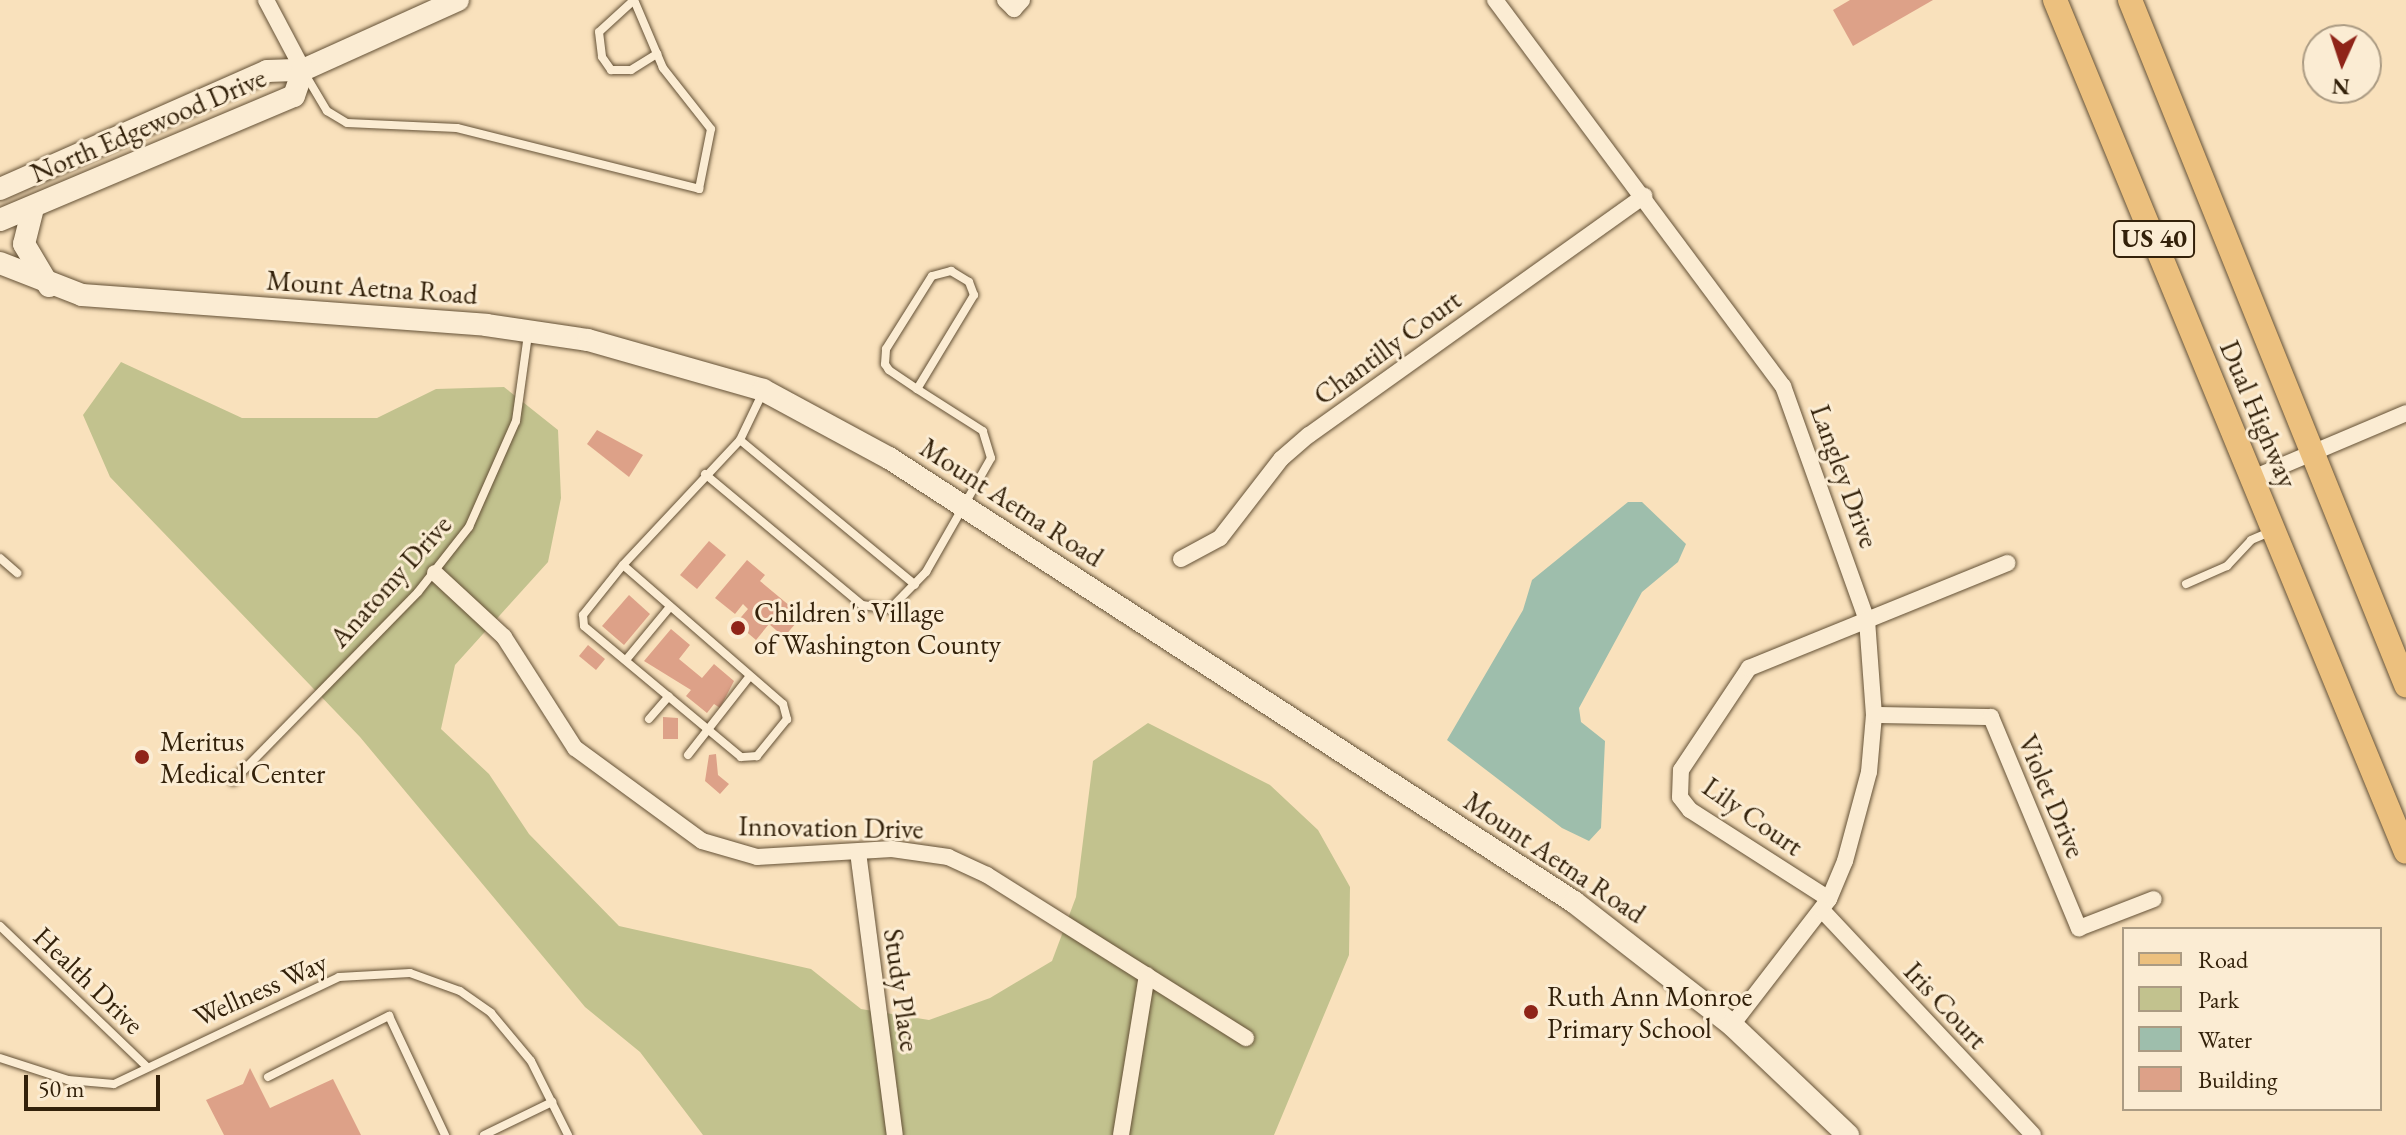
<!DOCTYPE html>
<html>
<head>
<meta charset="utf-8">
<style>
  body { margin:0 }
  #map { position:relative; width:2406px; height:1135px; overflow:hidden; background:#f9e1bc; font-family:"EB Garamond",serif }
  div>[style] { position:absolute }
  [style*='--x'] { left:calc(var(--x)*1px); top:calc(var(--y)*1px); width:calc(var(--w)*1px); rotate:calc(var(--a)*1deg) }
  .green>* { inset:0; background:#c2c28e }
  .water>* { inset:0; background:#9ebeac }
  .building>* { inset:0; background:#dda188 }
  .roads { filter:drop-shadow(0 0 2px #645136) drop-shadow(0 0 2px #645136) }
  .lane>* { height:8px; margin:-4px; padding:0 4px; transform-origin:4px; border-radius:4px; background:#fbecd3 }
  .street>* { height:16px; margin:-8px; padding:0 8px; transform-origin:8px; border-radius:8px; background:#fbecd3 }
  .secondary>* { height:22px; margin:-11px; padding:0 11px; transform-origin:11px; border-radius:11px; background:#fbecd3 }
  .primary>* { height:24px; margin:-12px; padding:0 12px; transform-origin:12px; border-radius:12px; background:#ecc07e }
  .dots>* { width:22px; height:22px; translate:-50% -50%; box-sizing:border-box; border:4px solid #fbecd3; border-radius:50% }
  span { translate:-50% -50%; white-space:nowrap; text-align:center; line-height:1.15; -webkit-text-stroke:6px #fbecd3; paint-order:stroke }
  .shield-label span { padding:2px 6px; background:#fbecd3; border:2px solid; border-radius:6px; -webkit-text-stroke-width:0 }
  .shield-label { font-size:26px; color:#33210a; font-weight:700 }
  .street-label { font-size:28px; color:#33210a }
  .poi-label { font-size:28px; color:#33210a }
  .left { translate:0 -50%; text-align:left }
  .legend { position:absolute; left:2122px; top:927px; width:260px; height:184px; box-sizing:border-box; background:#fbecd3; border:2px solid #ab9b83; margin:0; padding:10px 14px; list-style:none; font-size:24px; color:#33210a }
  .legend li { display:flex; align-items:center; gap:16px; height:40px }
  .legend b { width:40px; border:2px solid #ab9b83 }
  .north { position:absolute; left:2302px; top:24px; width:80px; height:80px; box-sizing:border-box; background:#fbecd3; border:2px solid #ab9b83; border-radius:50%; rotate:183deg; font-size:22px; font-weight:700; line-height:32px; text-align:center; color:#33210a }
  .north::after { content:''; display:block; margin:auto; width:28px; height:36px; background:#8f2418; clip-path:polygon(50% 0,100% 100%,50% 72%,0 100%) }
  .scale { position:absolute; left:24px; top:1075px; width:136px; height:36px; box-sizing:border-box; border:4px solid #33210a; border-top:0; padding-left:10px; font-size:24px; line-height:28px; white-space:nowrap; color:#33210a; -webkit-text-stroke:6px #fbecd3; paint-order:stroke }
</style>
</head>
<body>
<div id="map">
  <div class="green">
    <div style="clip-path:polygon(121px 362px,242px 418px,377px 418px,436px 389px,504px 387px,558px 430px,561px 498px,548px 562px,455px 665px,441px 729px,489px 774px,529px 834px,619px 926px,811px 969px,861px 1009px,929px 1020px,990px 998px,1052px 961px,1076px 897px,1093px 761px,1148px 723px,1270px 785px,1318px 830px,1350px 887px,1349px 955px,1274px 1135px,703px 1135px,640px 1052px,585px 1007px,360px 737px,110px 477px,83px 415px)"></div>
  </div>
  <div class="water">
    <div style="clip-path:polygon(1628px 502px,1642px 502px,1686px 544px,1678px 562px,1642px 592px,1579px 708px,1581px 722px,1605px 741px,1601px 828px,1589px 841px,1562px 828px,1447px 740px,1523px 610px,1532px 580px)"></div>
  </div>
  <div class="building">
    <div style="clip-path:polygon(1850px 0,1933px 0,1853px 46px,1833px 10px)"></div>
    <div style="clip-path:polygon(597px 430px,643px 455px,629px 477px,587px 444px)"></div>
    <div style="clip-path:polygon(709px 541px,726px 555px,697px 589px,680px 575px)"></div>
    <div style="clip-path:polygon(747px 560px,765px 575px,760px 581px,802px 616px,784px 637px,769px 624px,756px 640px,736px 623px,748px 609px,743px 604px,735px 614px,715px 598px)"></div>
    <div style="clip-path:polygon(629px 595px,650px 614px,624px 645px,602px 626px)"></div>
    <div style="clip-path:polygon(671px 629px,690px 645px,679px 659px,702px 678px,714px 664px,734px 681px,720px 708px,714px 704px,707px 713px,686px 696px,691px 690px,644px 661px)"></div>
    <div style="clip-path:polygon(588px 645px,605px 659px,596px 670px,579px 656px)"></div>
    <div style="clip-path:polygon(663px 717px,678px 718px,678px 739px,663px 739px)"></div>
    <div style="clip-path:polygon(716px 754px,718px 775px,729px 784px,720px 794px,705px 781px,709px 755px)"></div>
    <div style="clip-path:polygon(250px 1068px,270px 1108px,333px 1079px,361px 1135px,224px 1135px,206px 1100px,243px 1084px)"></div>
  </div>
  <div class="roads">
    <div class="lane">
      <div style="--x:634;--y:0;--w:47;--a:137.6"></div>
      <div style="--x:599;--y:32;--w:25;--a:83"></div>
      <div style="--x:602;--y:57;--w:16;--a:55"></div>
      <div style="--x:611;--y:70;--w:20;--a:0"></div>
      <div style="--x:631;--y:70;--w:31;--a:-32"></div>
      <div style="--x:305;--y:74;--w:43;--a:59.3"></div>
      <div style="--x:327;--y:111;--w:23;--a:31"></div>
      <div style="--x:347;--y:123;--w:110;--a:2.6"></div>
      <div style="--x:457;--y:128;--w:250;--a:14.1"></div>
      <div style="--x:699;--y:189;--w:61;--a:-78.7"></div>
      <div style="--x:711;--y:129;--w:78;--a:-128.2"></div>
      <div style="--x:663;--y:68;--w:74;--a:-113.1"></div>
      <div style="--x:740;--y:440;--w:227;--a:39.6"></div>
      <div style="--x:705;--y:474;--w:204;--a:39.8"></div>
      <div style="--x:862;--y:605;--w:28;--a:8"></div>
      <div style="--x:890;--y:609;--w:52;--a:-45.8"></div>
      <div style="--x:926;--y:572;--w:131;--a:-60.3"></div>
      <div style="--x:991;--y:458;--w:28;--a:-107"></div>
      <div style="--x:983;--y:431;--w:78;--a:-147.5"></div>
      <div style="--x:917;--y:389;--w:34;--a:-146"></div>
      <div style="--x:889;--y:370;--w:7;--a:-124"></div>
      <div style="--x:885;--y:364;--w:15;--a:-86"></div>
      <div style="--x:886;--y:349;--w:86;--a:-57.8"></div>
      <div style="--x:932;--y:276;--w:20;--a:-15"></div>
      <div style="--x:951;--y:271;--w:21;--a:31"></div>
      <div style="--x:969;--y:282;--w:14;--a:69"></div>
      <div style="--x:974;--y:295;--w:110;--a:121.2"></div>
      <div style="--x:0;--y:558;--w:23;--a:41"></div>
      <div style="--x:623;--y:565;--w:212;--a:41"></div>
      <div style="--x:783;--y:704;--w:16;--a:75"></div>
      <div style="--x:787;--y:719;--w:48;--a:129"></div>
      <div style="--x:757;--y:756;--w:16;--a:176"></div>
      <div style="--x:741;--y:757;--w:204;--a:-140.2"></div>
      <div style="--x:584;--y:626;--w:11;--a:-95"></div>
      <div style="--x:583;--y:615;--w:64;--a:-51.3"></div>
      <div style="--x:623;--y:565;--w:171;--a:-46.9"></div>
      <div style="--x:740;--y:440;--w:51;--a:-64.4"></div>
      <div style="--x:2186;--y:584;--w:45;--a:-23.7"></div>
      <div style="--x:2227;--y:566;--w:35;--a:-47"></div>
      <div style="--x:2251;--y:540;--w:21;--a:-23"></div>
      <div style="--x:626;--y:660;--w:67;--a:-50.4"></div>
      <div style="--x:649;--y:719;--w:30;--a:-49"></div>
      <div style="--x:688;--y:755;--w:100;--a:-51.9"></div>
      <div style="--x:233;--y:781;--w:264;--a:-45.6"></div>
      <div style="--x:418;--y:592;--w:83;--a:-51.9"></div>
      <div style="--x:469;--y:527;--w:116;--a:-66.1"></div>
      <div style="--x:516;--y:421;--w:88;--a:-82.1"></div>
      <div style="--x:0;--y:926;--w:204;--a:43.8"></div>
      <div style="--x:0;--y:1058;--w:71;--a:17.9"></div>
      <div style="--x:68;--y:1080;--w:46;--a:5"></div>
      <div style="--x:114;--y:1084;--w:249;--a:-25.4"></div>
      <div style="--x:339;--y:977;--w:71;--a:-3.2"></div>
      <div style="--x:410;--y:973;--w:53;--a:19.8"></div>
      <div style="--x:460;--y:991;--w:38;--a:35"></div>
      <div style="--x:491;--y:1013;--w:62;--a:50.2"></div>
      <div style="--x:531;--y:1061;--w:83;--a:63.4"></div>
      <div style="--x:268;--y:1077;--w:136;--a:-26.8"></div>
      <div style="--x:389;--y:1016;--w:132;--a:64.8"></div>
      <div style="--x:484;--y:1135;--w:76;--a:-25.9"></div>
    </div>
    <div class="street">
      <div style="--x:266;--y:0;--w:79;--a:62.1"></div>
      <div style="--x:1005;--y:0;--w:13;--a:45"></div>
      <div style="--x:1014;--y:9;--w:12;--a:-48"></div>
      <div style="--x:1495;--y:0;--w:482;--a:53.3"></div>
      <div style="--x:1783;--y:386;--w:249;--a:70.3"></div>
      <div style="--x:1867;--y:620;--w:95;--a:85.8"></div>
      <div style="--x:1874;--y:715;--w:57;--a:95"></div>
      <div style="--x:1869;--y:772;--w:92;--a:105.1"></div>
      <div style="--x:1845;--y:861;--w:41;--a:112.8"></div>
      <div style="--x:1829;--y:899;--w:159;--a:127.6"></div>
      <div style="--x:2253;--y:478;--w:166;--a:-23"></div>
      <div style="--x:1181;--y:559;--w:44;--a:-28.3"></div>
      <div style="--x:1220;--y:538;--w:100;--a:-52.3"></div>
      <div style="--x:1281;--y:459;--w:37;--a:-41"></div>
      <div style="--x:1309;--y:435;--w:412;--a:-35.5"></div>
      <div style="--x:435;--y:573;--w:94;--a:42.8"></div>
      <div style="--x:504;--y:637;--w:132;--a:57.4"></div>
      <div style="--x:575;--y:748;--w:157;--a:36.2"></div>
      <div style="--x:702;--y:841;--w:57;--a:16.2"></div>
      <div style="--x:757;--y:857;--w:135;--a:-3.4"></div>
      <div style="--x:892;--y:849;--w:57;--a:8.1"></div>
      <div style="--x:948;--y:857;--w:43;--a:24.8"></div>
      <div style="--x:987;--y:875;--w:306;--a:32.2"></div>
      <div style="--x:1874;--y:715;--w:117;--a:1"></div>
      <div style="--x:1991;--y:717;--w:229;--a:67.4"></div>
      <div style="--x:2079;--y:928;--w:80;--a:-21.1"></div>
      <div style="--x:858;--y:852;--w:285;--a:82.6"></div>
      <div style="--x:1829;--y:899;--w:165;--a:-147.4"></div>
      <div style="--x:1690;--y:810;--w:16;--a:-128"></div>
      <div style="--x:1680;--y:797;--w:27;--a:-88"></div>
      <div style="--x:1681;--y:770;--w:123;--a:-56.3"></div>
      <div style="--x:1749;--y:668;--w:279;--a:-22.1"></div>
      <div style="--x:1822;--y:910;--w:308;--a:46.8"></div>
      <div style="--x:1121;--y:1135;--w:162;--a:-80.8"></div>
    </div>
    <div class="secondary">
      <div style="--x:0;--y:189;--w:292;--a:-23.8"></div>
      <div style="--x:267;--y:71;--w:36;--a:-2"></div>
      <div style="--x:303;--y:70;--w:170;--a:-24.3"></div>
      <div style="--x:33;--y:208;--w:37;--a:104"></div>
      <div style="--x:24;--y:244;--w:49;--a:59.2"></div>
      <div style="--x:0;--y:220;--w:319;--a:-22.9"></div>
      <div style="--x:294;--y:96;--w:28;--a:-71"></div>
      <div style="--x:0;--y:263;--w:88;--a:21.3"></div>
      <div style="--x:82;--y:295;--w:405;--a:4.2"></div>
      <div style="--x:486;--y:325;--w:103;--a:8.4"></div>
      <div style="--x:588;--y:340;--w:182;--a:15.9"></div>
      <div style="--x:763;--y:390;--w:143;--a:28.4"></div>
      <div style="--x:889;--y:458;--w:816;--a:32.95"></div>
      <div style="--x:1574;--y:902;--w:200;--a:37.9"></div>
      <div style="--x:1732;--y:1025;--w:160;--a:43.5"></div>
    </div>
    <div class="primary">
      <div style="--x:2055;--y:0;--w:921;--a:67.61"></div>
      <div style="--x:2130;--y:0;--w:739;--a:68.05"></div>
    </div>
  </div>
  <div class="dots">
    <div style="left:738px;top:628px;background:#8f2418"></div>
    <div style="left:142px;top:757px;background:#8f2418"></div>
    <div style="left:1531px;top:1012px;background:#8f2418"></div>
  </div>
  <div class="shield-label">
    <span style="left:2154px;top:239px">US 40</span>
  </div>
  <div class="street-label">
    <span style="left:148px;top:125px;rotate:-23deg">North Edgewood Drive</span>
    <span style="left:372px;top:287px;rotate:4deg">Mount Aetna Road</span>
    <span style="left:1387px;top:347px;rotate:-36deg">Chantilly Court</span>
    <span style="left:2259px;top:414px;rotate:67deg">Dual Highway</span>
    <span style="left:1845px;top:476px;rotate:70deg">Langley Drive</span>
    <span style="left:1012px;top:502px;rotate:33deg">Mount Aetna Road</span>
    <span style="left:390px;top:581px;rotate:-48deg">Anatomy Drive</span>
    <span style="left:2052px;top:796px;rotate:67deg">Violet Drive</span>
    <span style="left:1753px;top:816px;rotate:35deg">Lily Court</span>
    <span style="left:831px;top:827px;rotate:1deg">Innovation Drive</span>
    <span style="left:1555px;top:857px;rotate:34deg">Mount Aetna Road</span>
    <span style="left:89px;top:980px;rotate:44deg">Health Drive</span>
    <span style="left:260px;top:989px;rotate:-24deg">Wellness Way</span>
    <span style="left:902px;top:990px;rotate:82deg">Study Place</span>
    <span style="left:1946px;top:1005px;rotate:47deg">Iris Court</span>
  </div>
  <div class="poi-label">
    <span class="left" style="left:754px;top:628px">Children's Village<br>of Washington County</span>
    <span class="left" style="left:160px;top:757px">Meritus<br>Medical Center</span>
    <span class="left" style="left:1547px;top:1012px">Ruth Ann Monroe<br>Primary School</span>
  </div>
  <ul class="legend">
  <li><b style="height:10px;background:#ecc07e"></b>Road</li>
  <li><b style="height:22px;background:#c2c28e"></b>Park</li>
  <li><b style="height:22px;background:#9ebeac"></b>Water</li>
  <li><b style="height:22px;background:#dda188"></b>Building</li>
  </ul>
  <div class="north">N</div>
  <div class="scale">50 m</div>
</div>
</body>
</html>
